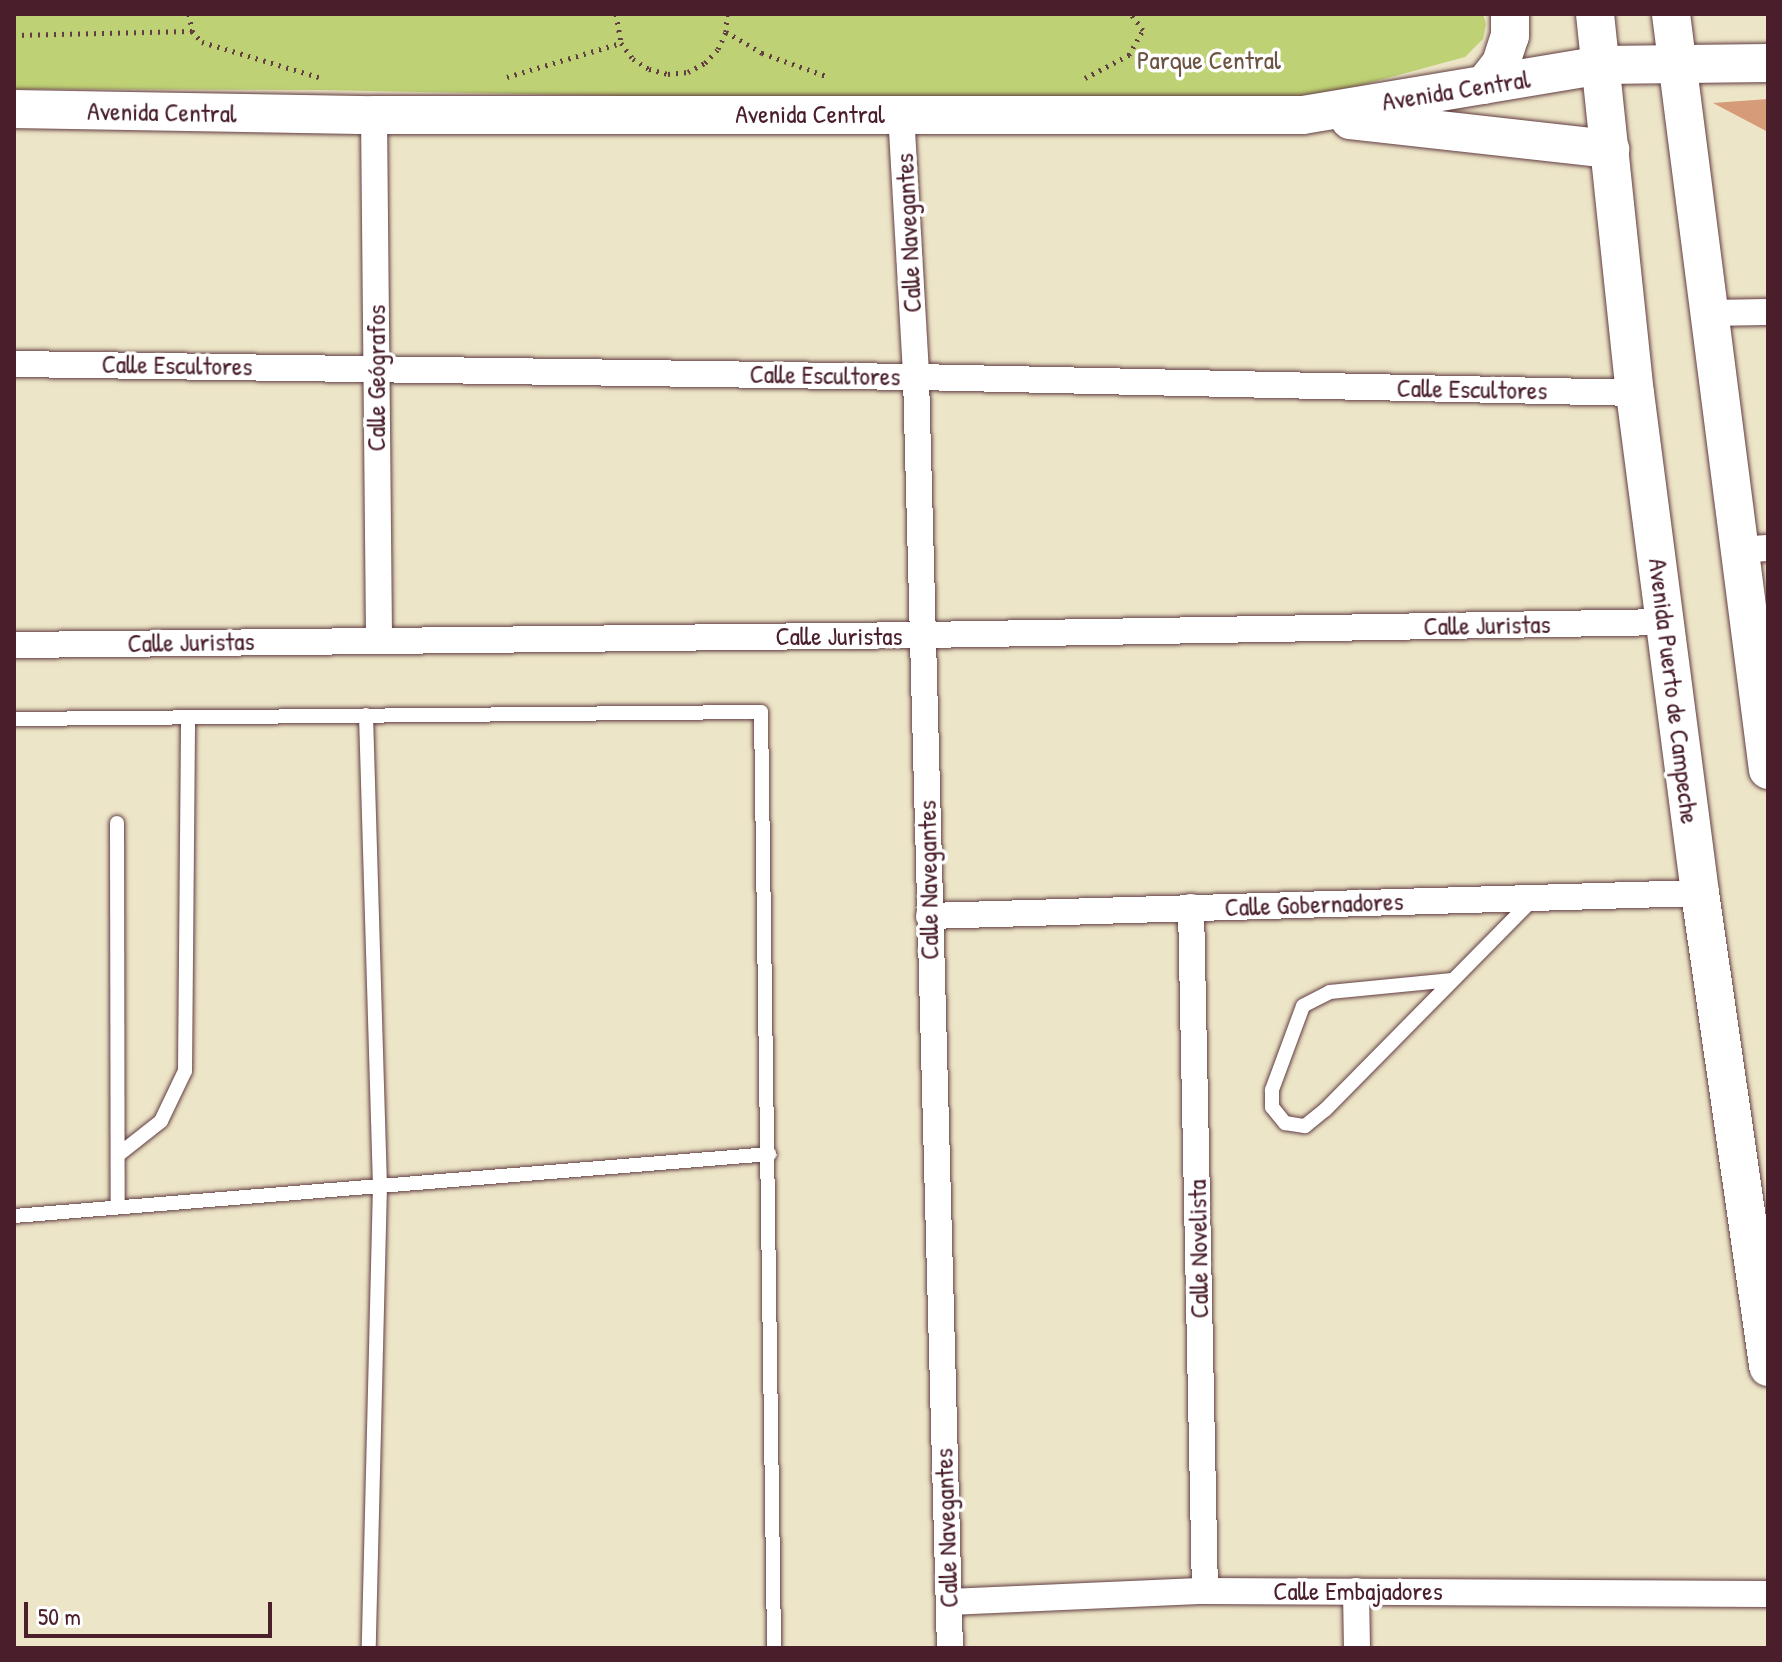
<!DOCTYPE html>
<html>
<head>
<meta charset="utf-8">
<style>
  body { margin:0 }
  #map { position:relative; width:1782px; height:1662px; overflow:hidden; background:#ede5c7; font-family:"Patrick Hand",sans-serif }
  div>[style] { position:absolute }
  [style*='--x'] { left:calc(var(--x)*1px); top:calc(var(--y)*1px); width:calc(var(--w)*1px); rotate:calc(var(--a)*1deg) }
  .green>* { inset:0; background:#bed174 }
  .building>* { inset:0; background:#d69b78 }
  .path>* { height:5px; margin-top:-2.5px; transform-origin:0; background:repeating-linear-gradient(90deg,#623d42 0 2px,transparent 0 8px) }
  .roads { filter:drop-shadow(0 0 2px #623d42) drop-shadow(0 0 2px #623d42) }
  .service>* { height:14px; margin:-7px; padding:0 7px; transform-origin:7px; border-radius:7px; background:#fff }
  .minor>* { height:26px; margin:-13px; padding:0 13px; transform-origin:13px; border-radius:13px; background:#fff }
  .secondary>* { height:38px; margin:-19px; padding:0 19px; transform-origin:19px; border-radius:19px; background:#fff }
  span { translate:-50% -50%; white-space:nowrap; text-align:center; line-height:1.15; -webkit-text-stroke:7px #fff; paint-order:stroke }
  .park-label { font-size:26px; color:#6d5441 }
  .street-label { font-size:26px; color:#4a1f2b }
  .frame { position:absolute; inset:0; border:16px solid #4a1f2b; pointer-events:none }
  .scale { position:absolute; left:24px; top:1602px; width:248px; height:36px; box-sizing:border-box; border:4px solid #4a1f2b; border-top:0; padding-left:10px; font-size:24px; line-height:28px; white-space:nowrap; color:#4a1f2b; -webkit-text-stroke:6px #fff; paint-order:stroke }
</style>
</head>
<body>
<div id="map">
  <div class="green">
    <div style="clip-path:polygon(14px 14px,1483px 14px,1486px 24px,1483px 39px,1465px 57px,1358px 86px,1231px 108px,318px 90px,14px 89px)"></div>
  </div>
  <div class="building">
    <div style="clip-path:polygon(1768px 99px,1768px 132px,1713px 103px)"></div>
  </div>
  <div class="path">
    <div style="--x:189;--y:14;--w:17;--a:80"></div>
    <div style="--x:192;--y:31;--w:15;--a:48"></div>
    <div style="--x:202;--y:42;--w:122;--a:16.7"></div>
    <div style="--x:616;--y:14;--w:29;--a:80"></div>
    <div style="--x:621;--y:43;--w:20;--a:53"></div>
    <div style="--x:633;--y:59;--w:19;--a:32"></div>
    <div style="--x:649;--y:69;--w:20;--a:15"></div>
    <div style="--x:668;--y:74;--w:20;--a:-6"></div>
    <div style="--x:688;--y:72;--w:19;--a:-28"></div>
    <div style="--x:705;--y:63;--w:19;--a:-47"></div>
    <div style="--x:718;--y:49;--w:19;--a:-65"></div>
    <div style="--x:726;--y:32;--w:18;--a:-87"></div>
    <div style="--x:726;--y:32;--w:42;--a:30.3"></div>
    <div style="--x:762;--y:53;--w:71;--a:19.7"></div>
    <div style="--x:14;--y:35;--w:178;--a:-1.3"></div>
    <div style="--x:507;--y:77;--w:119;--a:-16.6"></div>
    <div style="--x:1085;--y:78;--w:50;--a:-27.6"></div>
    <div style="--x:1129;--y:55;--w:29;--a:-61"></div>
    <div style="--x:1143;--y:30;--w:20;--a:-127"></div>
  </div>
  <div class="roads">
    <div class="service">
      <div style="--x:366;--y:715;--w:470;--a:88.3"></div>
      <div style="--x:380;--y:1185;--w:463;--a:91.4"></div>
      <div style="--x:14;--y:719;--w:747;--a:-0.54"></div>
      <div style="--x:761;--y:712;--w:936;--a:89.2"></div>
      <div style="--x:117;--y:823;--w:384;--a:89.9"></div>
      <div style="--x:1452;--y:980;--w:123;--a:174.4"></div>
      <div style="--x:1330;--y:992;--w:30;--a:153"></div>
      <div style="--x:1303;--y:1006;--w:90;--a:110.3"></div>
      <div style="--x:1272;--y:1090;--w:17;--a:90"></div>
      <div style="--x:1272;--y:1107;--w:21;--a:51"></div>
      <div style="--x:1285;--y:1123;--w:20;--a:9"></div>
      <div style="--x:1305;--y:1126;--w:26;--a:-39"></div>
      <div style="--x:1325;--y:1110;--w:298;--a:-45.4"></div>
      <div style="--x:118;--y:1155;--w:55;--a:-38.3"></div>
      <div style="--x:161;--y:1121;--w:55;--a:-64.4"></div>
      <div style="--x:185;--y:1071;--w:354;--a:-89.5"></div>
      <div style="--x:14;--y:1216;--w:758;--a:-4.69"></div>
    </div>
    <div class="minor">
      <div style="--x:901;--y:113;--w:264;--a:86.7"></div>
      <div style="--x:916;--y:377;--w:1271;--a:88.47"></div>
      <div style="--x:374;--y:115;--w:525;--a:89.45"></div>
      <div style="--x:1708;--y:313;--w:60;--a:-1"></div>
      <div style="--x:14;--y:364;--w:902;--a:0.83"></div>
      <div style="--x:916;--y:377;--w:719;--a:1.27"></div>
      <div style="--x:1738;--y:550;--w:30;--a:-4"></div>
      <div style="--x:14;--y:645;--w:909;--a:-0.63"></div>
      <div style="--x:923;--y:635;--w:742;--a:-1"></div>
      <div style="--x:1191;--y:907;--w:684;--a:88.83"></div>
      <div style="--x:929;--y:916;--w:771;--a:-1.71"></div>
      <div style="--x:1356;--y:1591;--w:57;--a:89"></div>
      <div style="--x:949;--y:1602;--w:256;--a:-2.5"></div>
      <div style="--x:1205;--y:1591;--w:563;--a:0.31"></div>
    </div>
    <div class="secondary">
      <div style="--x:1595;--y:14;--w:381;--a:84"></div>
      <div style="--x:1635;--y:393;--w:504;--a:82.59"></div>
      <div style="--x:1700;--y:893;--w:479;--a:81.8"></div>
      <div style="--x:1671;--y:14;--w:762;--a:82.69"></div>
      <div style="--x:1484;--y:85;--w:28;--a:-52"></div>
      <div style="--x:1501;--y:63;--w:28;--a:-72"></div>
      <div style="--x:1510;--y:36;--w:22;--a:-90"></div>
      <div style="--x:14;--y:109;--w:360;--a:1"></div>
      <div style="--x:374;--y:115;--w:929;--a:0"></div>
      <div style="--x:1303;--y:115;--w:303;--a:-9.5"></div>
      <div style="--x:1602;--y:65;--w:166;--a:-0.7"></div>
      <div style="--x:1350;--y:120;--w:262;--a:6.4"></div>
    </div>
  </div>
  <div class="park-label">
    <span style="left:1209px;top:60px">Parque Central</span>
  </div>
  <div class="street-label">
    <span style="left:1456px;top:90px;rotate:-9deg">Avenida Central</span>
    <span style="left:162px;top:112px;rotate:1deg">Avenida Central</span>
    <span style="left:810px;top:114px">Avenida Central</span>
    <span style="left:908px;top:233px;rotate:-93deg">Calle Navegantes</span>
    <span style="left:177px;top:365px;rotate:1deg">Calle Escultores</span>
    <span style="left:825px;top:375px;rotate:1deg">Calle Escultores</span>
    <span style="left:376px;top:378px;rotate:-90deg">Calle Geógrafos</span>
    <span style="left:1472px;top:389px;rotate:1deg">Calle Escultores</span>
    <span style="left:1487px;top:625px;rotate:-1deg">Calle Juristas</span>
    <span style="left:839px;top:636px">Calle Juristas</span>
    <span style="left:191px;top:642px;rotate:-1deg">Calle Juristas</span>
    <span style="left:1674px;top:691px;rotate:83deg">Avenida Puerto de Campeche</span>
    <span style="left:928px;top:880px;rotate:-91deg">Calle Navegantes</span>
    <span style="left:1314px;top:904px;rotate:-2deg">Calle Gobernadores</span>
    <span style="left:1198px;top:1249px;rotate:-91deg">Calle Novelista</span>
    <span style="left:946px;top:1528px;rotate:-92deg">Calle Navegantes</span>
    <span style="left:1358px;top:1591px">Calle Embajadores</span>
  </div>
  <div class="frame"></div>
  <div class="scale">50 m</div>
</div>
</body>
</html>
